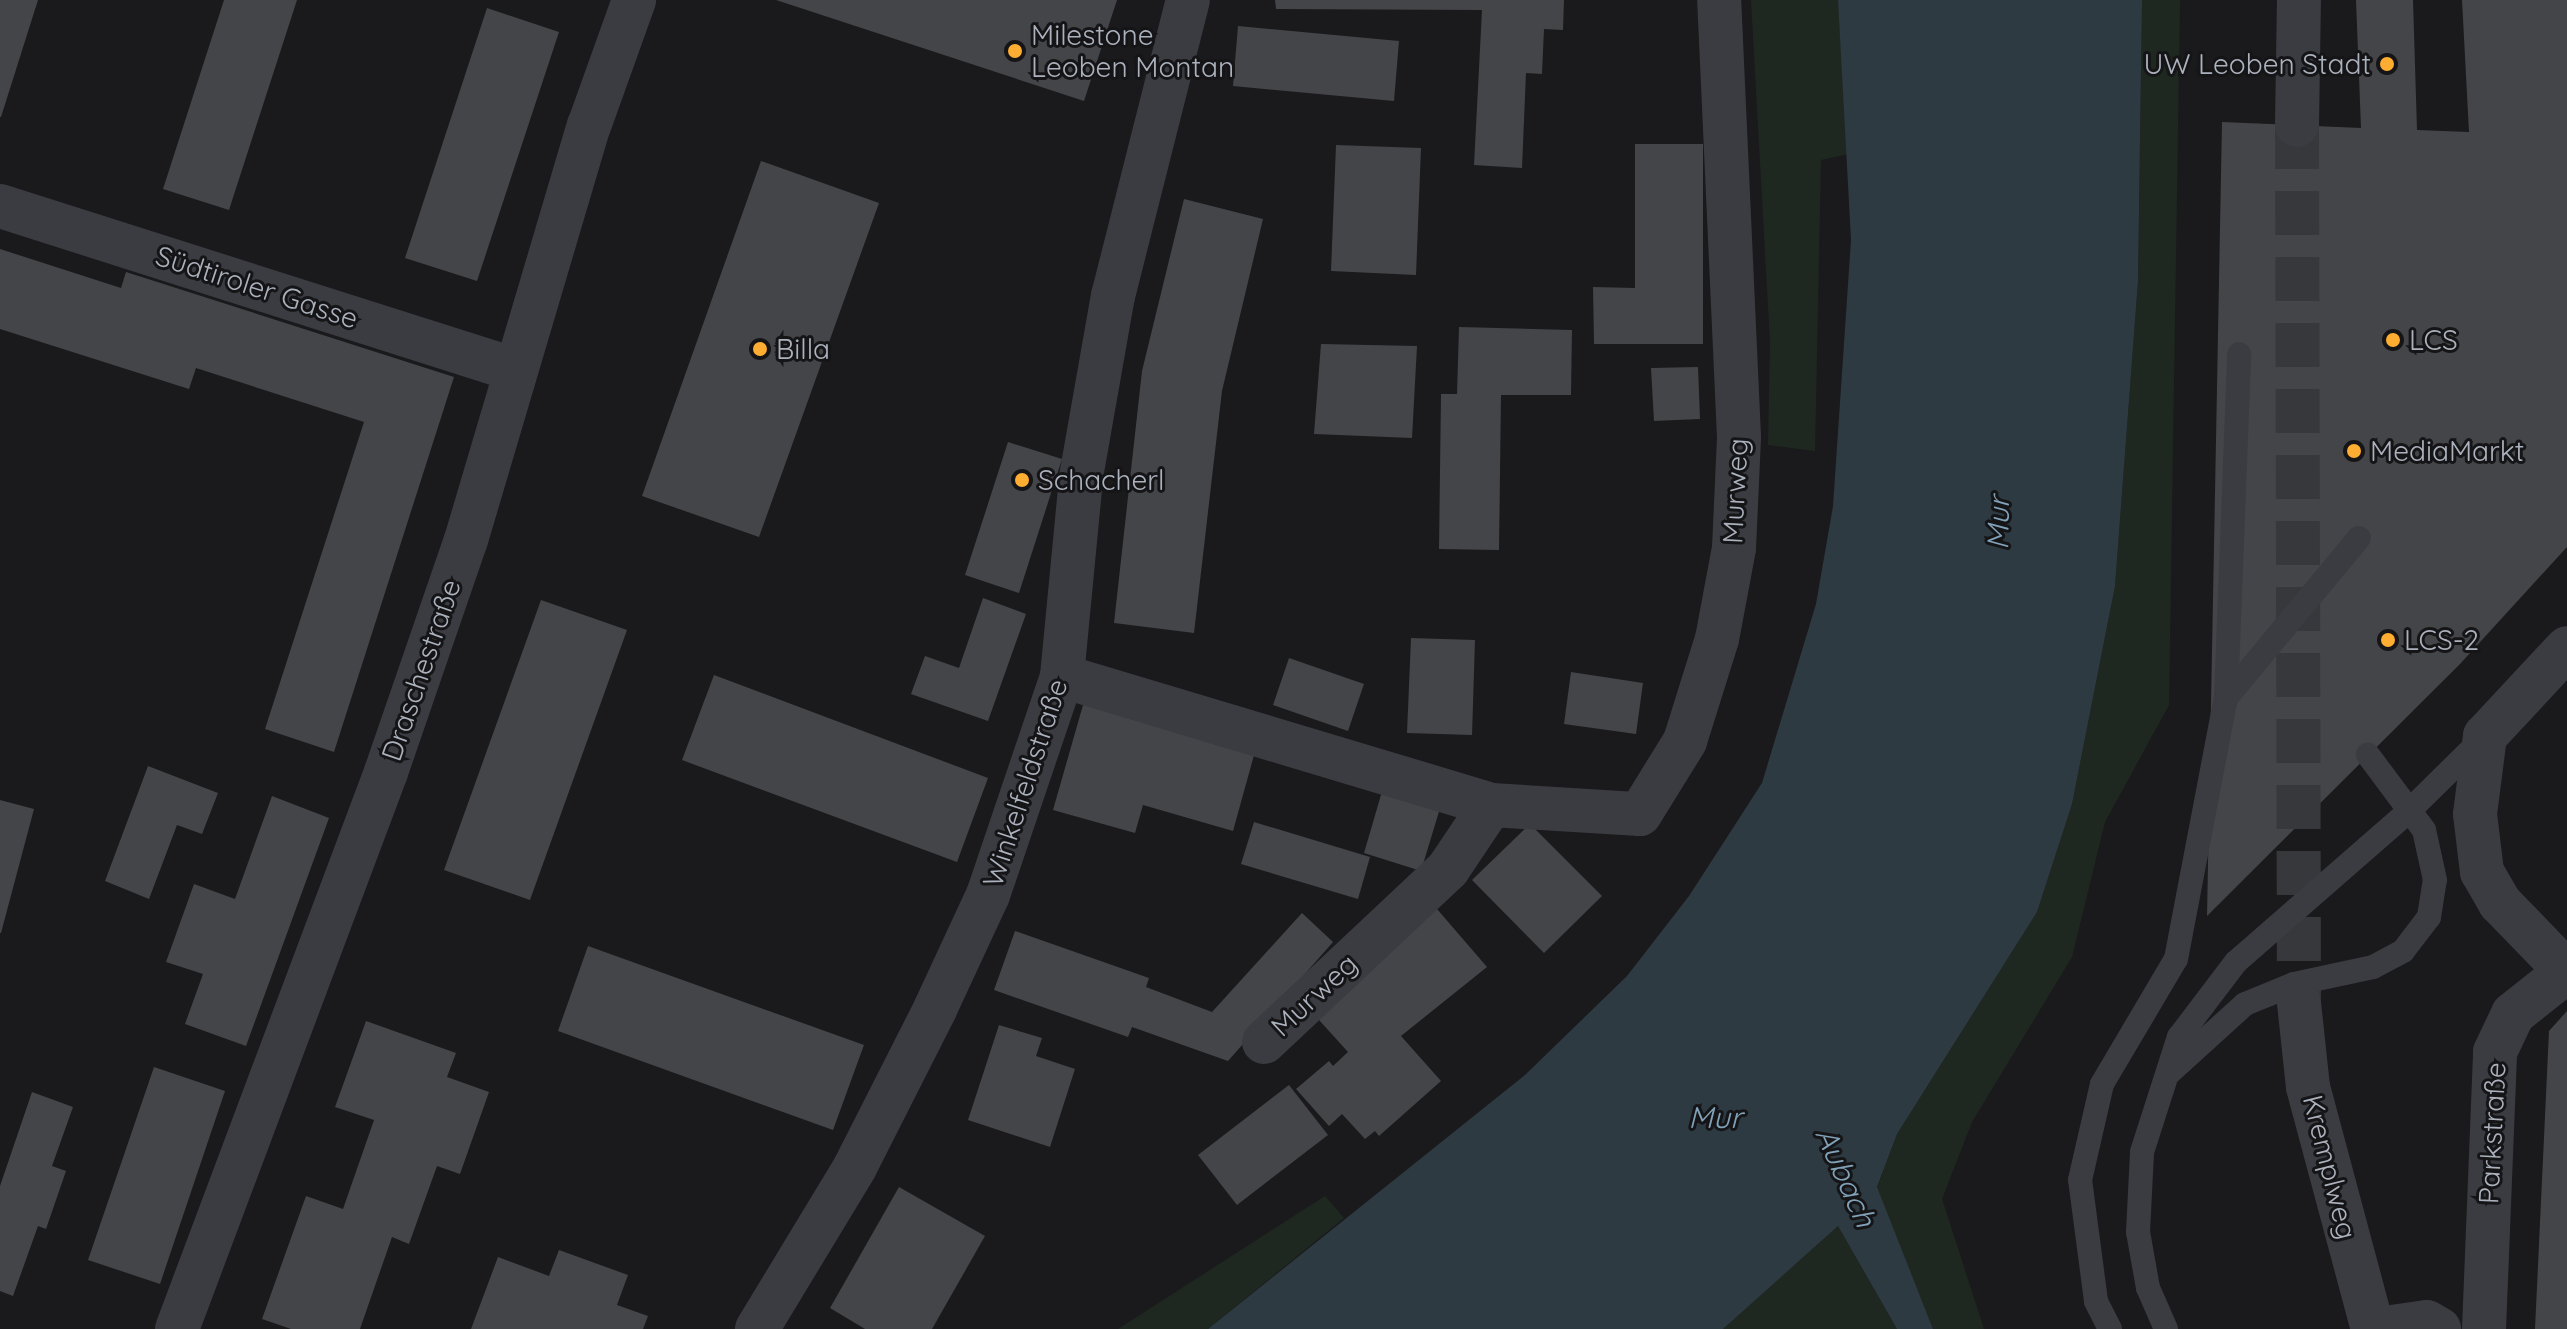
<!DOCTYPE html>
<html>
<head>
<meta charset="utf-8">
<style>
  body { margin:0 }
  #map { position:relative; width:2567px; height:1329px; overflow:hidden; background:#1a1a1c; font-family:Quicksand,sans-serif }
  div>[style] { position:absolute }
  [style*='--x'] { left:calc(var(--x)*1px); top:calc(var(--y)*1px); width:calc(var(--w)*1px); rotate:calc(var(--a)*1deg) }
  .green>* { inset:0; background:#1f2820 }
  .water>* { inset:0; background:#2e3a42 }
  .building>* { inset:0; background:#444549 }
  .street-tunnel>* { height:44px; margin-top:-22px; transform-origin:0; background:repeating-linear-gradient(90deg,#37383c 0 44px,transparent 0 66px) }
  .lane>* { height:24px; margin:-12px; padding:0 12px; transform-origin:12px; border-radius:12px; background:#3b3c42 }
  .street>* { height:44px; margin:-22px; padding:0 22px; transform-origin:22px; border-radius:22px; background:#3b3c42 }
  .dots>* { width:22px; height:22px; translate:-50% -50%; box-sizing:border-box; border:4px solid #151517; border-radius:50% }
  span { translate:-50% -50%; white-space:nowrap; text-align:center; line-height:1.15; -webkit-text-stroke:6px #151517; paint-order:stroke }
  .poi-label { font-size:28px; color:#acb2bd }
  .left { translate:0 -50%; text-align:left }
  .right { translate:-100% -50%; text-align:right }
  .street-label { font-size:28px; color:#acb2bd }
  .water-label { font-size:30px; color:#81a2b9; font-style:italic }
</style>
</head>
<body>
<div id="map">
  <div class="green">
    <div style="clip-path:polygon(1751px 0,1838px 0,1848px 154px,1821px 160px,1815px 451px,1768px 445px,1770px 342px)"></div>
    <div style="clip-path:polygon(2142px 0,2180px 0,2169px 705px,2105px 822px,2072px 957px,1972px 1122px,1942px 1199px,1984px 1329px,1933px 1329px,1877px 1188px,1897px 1134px,2037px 912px,2072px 804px,2115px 586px,2138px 281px)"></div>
    <div style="clip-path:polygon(1325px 1196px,1344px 1218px,1208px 1329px,1118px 1329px)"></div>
    <div style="clip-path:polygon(1838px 1226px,1897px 1329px,1723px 1329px)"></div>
  </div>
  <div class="water">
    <div style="clip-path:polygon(1838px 0,2142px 0,2138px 281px,2115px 586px,2072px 804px,2037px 912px,1897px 1134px,1877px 1187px,1933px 1329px,1897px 1329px,1838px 1226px,1723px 1329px,1208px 1329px,1525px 1075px,1627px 976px,1689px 896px,1762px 783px,1816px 604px,1833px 506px,1851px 240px)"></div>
  </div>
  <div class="building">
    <div style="clip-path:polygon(0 0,38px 0,1px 117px,0 117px)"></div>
    <div style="clip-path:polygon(224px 0,297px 0,229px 210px,163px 189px)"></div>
    <div style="clip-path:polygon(776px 0,1117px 0,1084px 101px)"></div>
    <div style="clip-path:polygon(1275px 0,1564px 0,1563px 30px,1544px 29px,1542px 74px,1526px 73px,1522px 168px,1474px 165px,1482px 10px,1276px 9px)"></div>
    <div style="clip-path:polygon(2356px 0,2413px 0,2417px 130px,2469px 132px,2462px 0,2567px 0,2567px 547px,2460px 664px,2207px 916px,2222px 122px,2361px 128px)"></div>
    <div style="clip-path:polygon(487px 8px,559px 32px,477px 281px,405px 258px)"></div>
    <div style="clip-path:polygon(1238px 26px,1399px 41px,1394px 101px,1233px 86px)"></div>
    <div style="clip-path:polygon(1635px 144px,1703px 144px,1703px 344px,1594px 344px,1593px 287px,1635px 288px)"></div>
    <div style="clip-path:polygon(1336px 145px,1421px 148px,1416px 275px,1331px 271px)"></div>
    <div style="clip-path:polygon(761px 161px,879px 203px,759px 537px,642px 496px)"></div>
    <div style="clip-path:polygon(1184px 199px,1263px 219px,1222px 391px,1194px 633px,1114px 623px,1142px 371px)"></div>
    <div style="clip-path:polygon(0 249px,121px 288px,126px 272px,454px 377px,334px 752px,265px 729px,364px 422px,196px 368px,189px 389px,0 329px)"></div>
    <div style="clip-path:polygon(1459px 327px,1572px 330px,1571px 395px,1501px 395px,1499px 550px,1439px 549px,1441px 394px,1457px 394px)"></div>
    <div style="clip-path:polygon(1321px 344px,1417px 346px,1412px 438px,1314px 434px)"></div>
    <div style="clip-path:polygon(1698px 367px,1700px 419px,1654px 421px,1651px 368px)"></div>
    <div style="clip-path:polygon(1008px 442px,1062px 459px,1019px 593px,965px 575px)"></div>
    <div style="clip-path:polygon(983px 598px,1026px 614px,988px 721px,911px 694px,925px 656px,959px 668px)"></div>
    <div style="clip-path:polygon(541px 600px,627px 630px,530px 900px,444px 870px)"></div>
    <div style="clip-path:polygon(1411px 638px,1475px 640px,1472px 735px,1407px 733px)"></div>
    <div style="clip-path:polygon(1289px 658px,1364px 684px,1348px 731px,1273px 705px)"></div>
    <div style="clip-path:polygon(1571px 672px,1643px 683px,1636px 734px,1564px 724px)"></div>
    <div style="clip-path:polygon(714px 675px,988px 778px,957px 862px,682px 760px)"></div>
    <div style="clip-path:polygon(1085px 698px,1256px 748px,1233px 831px,1143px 805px,1135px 833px,1053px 810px)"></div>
    <div style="clip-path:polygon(148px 766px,218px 793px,202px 834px,177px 825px,149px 899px,105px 881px)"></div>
    <div style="clip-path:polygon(1383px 788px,1441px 805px,1421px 871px,1364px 853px)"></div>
    <div style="clip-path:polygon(272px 796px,329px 818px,246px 1046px,185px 1024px,203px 974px,166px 962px,194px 884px,235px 899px)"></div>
    <div style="clip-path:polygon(0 800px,34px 809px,1px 933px,0 933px)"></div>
    <div style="clip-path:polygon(1254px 822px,1370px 857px,1358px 899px,1241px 864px)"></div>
    <div style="clip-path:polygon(1530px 824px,1602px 896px,1544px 953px,1472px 880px)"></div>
    <div style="clip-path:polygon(1437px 909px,1487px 967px,1401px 1036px,1441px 1081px,1379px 1136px,1375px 1131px,1365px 1139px,1342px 1114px,1329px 1126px,1296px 1089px,1329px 1061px,1333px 1066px,1348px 1052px,1310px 1010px)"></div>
    <div style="clip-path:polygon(1302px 913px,1333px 942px,1228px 1061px,1132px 1027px,1128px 1037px,994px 990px,1015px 931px,1149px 978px,1146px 987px,1212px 1012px)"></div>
    <div style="clip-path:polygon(588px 946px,864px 1045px,833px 1130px,558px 1031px)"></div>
    <div style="clip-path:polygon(2567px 1011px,2567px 1329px,2535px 1329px,2549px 1031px)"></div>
    <div style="clip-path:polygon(366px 1021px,456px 1053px,447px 1077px,489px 1092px,460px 1174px,437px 1166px,409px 1244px,392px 1237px,360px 1329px,291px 1329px,262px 1319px,306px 1196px,343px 1209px,374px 1120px,335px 1107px)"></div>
    <div style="clip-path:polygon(999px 1025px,1042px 1038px,1036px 1056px,1075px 1069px,1050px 1147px,968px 1120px)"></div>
    <div style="clip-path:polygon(154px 1067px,225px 1091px,160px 1284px,88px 1260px)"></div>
    <div style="clip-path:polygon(1289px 1085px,1328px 1135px,1237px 1205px,1198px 1155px)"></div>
    <div style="clip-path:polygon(32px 1092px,73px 1107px,52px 1166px,66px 1171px,46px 1229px,38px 1226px,13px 1296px,0 1291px,0 1186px)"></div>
    <div style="clip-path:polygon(899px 1187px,985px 1236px,932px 1329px,865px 1329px,830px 1308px)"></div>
    <div style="clip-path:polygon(559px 1250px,628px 1275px,617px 1305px,648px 1316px,643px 1329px,471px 1329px,498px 1257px,549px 1276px)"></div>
  </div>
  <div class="street-tunnel">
    <div style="--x:2297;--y:125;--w:878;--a:89.87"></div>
  </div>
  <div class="lane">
    <div style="--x:2226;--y:698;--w:344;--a:-87.8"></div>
    <div style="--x:2170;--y:1072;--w:101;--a:-42.2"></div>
    <div style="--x:2245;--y:1004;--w:53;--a:-22.2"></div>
    <div style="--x:2294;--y:984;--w:81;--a:-12.1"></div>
    <div style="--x:2373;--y:967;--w:34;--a:-28"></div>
    <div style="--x:2403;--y:951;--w:43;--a:-52.6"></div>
    <div style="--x:2429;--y:917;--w:37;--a:-81"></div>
    <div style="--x:2435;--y:880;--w:51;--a:-102.4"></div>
    <div style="--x:2424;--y:830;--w:94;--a:-126.7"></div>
    <div style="--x:2110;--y:1329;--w:31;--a:-117"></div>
    <div style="--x:2096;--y:1301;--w:122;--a:-97.5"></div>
    <div style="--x:2080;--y:1180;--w:98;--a:-77.1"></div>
    <div style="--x:2102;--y:1084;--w:145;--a:-59.4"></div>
    <div style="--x:2176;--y:959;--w:266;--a:-79.2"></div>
    <div style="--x:2226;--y:698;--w:208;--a:-50.3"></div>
    <div style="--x:2166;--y:1329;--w:45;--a:-113.7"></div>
    <div style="--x:2148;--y:1288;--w:57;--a:-100.1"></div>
    <div style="--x:2138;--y:1232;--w:80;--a:-87.1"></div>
    <div style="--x:2142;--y:1152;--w:121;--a:-72.2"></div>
    <div style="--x:2179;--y:1037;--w:94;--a:-52.8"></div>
    <div style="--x:2236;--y:962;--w:230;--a:-41.1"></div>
    <div style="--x:2409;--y:811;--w:103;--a:-44.6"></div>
  </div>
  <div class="street">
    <div style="--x:2297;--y:125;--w:125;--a:-89.1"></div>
    <div style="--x:0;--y:206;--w:538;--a:17.63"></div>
    <div style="--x:1062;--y:676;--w:448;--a:16.7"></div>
    <div style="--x:1491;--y:805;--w:149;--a:3.5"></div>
    <div style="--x:1640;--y:814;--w:86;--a:-58.3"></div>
    <div style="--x:1685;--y:741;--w:107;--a:-72.6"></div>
    <div style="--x:1717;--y:639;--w:93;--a:-79.4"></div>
    <div style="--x:1734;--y:548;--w:111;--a:-87.4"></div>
    <div style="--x:1739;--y:437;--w:437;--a:-92.6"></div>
    <div style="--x:2566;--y:971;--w:95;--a:-134.1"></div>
    <div style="--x:2500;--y:903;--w:36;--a:-120"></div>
    <div style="--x:2482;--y:872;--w:58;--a:-96.9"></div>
    <div style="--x:2475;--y:814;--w:79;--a:-82.7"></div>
    <div style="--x:2485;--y:736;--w:120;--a:-47"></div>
    <div style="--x:2299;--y:1003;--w:84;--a:83.9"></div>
    <div style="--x:2308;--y:1087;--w:251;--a:75"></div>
    <div style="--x:1264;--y:1042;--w:253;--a:-43.2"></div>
    <div style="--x:1448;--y:869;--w:77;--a:-56.1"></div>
    <div style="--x:177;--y:1329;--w:595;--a:-69.43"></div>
    <div style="--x:386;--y:772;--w:245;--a:-71"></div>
    <div style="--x:466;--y:540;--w:432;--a:-73.5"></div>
    <div style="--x:589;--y:126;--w:134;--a:-70.3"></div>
    <div style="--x:757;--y:1329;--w:189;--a:-58.8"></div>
    <div style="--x:855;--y:1167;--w:177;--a:-63.1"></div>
    <div style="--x:935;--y:1009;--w:126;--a:-65.1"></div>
    <div style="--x:988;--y:895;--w:231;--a:-71.3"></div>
    <div style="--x:1062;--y:676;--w:200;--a:-84.5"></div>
    <div style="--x:1081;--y:477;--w:184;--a:-80"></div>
    <div style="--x:1113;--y:296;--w:305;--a:-75.8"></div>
    <div style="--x:2378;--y:1329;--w:49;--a:-8.1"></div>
    <div style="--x:2427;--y:1322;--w:14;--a:30"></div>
    <div style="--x:2484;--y:1329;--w:277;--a:-87.7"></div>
    <div style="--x:2495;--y:1052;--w:42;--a:-64.7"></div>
    <div style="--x:2513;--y:1014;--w:69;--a:-38.5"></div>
  </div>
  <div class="dots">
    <div style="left:1015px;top:51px;background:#fdad31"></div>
    <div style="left:2387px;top:64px;background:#fdad31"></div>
    <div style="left:2393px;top:340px;background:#fdad31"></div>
    <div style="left:760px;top:349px;background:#fdad31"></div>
    <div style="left:2354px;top:451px;background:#fdad31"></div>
    <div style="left:1022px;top:480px;background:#fdad31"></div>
    <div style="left:2388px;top:640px;background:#fdad31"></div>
  </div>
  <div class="poi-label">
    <span class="left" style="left:1031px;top:51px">Milestone<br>Leoben Montan</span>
    <span class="right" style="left:2371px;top:64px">UW Leoben Stadt</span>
    <span class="left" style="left:2409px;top:340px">LCS</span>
    <span class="left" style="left:776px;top:349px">Billa</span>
    <span class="left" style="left:2370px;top:451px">MediaMarkt</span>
    <span class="left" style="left:1038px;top:480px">Schacherl</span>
    <span class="left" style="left:2404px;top:640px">LCS-2</span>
  </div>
  <div class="street-label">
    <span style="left:257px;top:287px;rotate:18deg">Südtiroler Gasse</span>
    <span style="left:1735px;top:491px;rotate:-87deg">Murweg</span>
    <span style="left:421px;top:670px;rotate:-71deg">Draschestraße</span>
    <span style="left:1025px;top:783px;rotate:-72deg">Winkelfeldstraße</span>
    <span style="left:1314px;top:995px;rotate:-43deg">Murweg</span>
    <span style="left:2492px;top:1133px;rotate:-87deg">Parkstraße</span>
    <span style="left:2330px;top:1167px;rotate:76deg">Kremplweg</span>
  </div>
  <div class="water-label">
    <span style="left:1998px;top:523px;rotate:-89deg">Mur</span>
    <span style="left:1715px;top:1117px">Mur</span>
    <span style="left:1846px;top:1177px;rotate:66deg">Aubach</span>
  </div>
</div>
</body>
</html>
